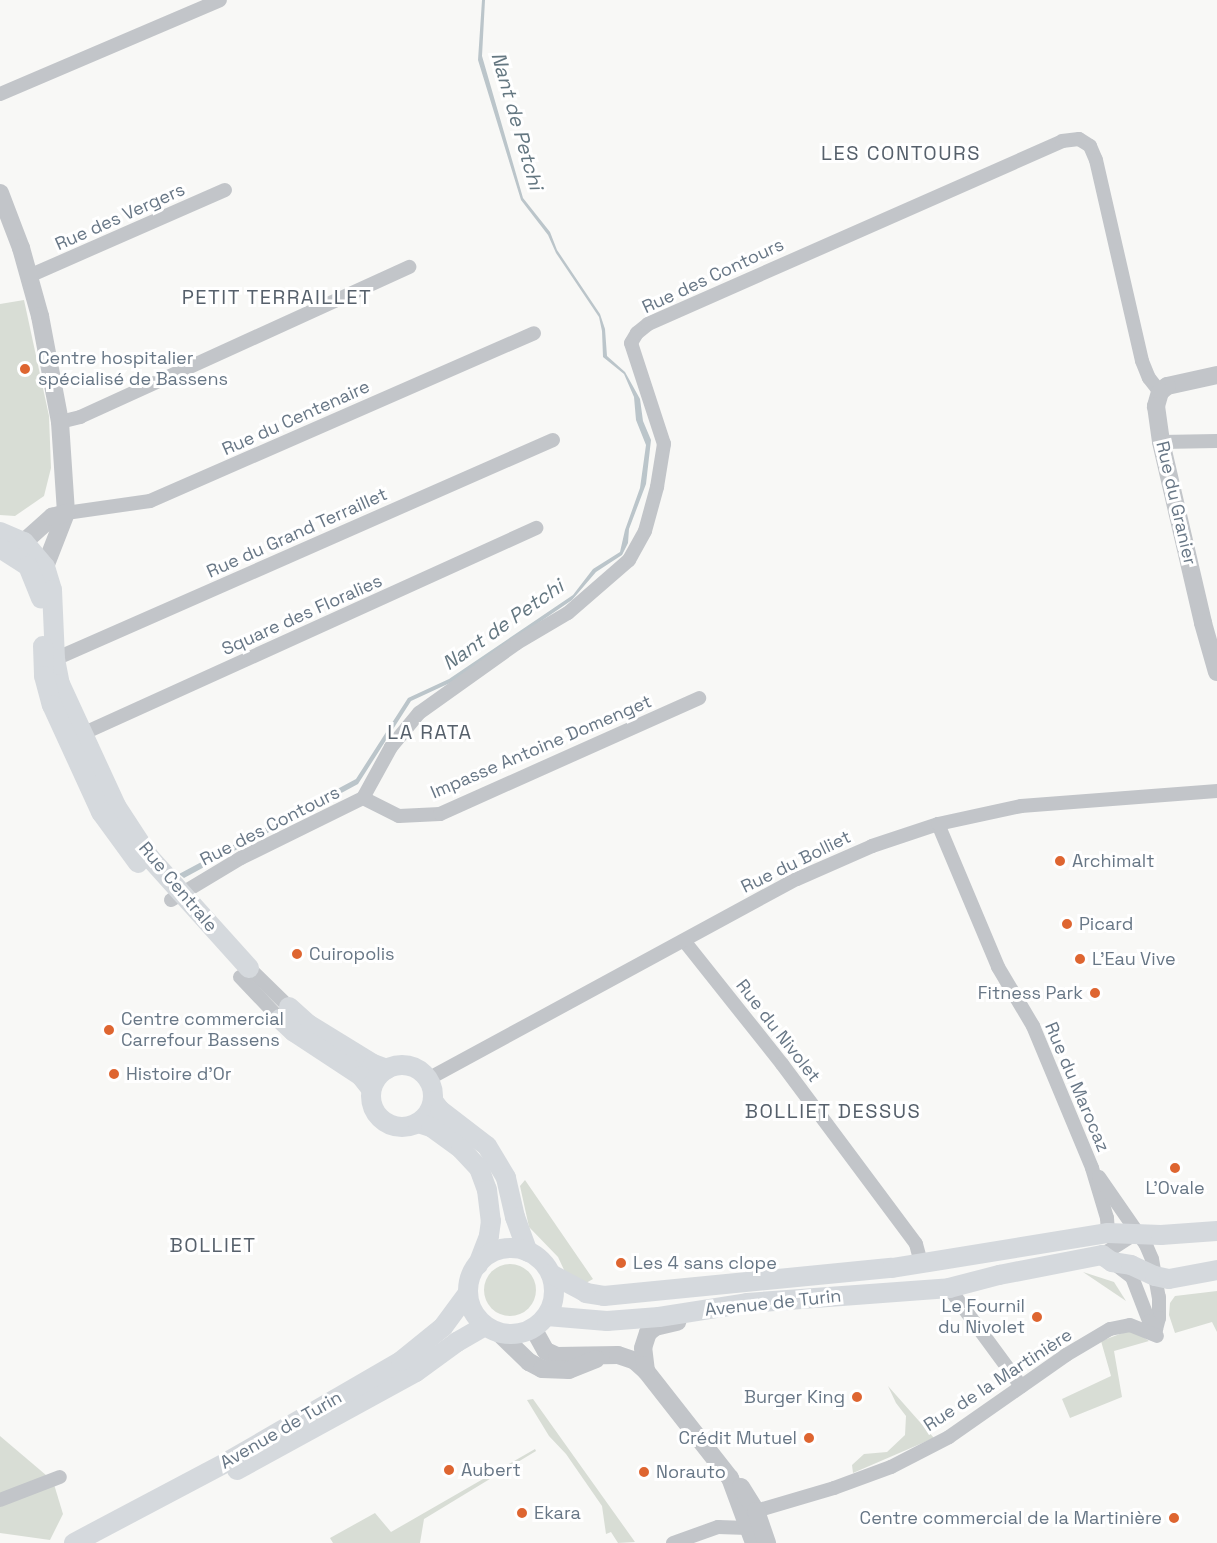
<!DOCTYPE html>
<html>
<head>
<meta charset="utf-8">
<style>
  body { margin:0 }
  #map { position:relative; width:1217px; height:1543px; overflow:hidden; background:#f8f8f6; font-family:"Space Grotesk",sans-serif }
  div>[style] { position:absolute }
  [style*='--x'] { left:calc(var(--x)*1px); top:calc(var(--y)*1px); width:calc(var(--w)*1px); rotate:calc(var(--a)*1deg) }
  .green>* { inset:0; background:#d8ddd5 }
  .round { border-radius:50% }
  .water>* { inset:0; background:#bbc5ca }
  .minor>* { height:14px; margin:-7px; padding:0 7px; transform-origin:7px; border-radius:7px; background:#c2c5c9 }
  .tertiary>* { height:18px; margin:-9px; padding:0 9px; transform-origin:9px; border-radius:9px; background:#c2c5c9 }
  .secondary>* { height:20px; margin:-10px; padding:0 10px; transform-origin:10px; border-radius:10px; background:#d5d9dd }
  .secondary>.ring { margin:-10px; padding:0; box-sizing:content-box; background:none; border:20px solid #d5d9dd; border-radius:50% }
  .dots>* { width:16px; height:16px; translate:-50% -50%; box-sizing:border-box; border:3px solid #fff; border-radius:50% }
  span { translate:-50% -50%; white-space:nowrap; text-align:center; line-height:1.15; -webkit-text-stroke:6px #fff; paint-order:stroke }
  .street-label { font-size:18px; color:#687786 }
  .poi-label { font-size:18px; color:#687786 }
  .left { translate:0 -50%; text-align:left }
  .right { translate:-100% -50%; text-align:right }
  .water-label { font-size:20px; color:#647781; font-style:italic }
  .neighbourhood-label { font-size:20px; color:#56606b; letter-spacing:1.5px }
</style>
</head>
<body>
<div id="map">
  <div class="green">
    <div style="clip-path:polygon(24px 300px,49px 416px,51px 468px,44px 496px,15px 516px,0 515px,0 304px)"></div>
    <div style="clip-path:polygon(525px 1180px,593px 1279px,586px 1283px,565px 1272px,558px 1257px,529px 1227px,520px 1186px)"></div>
    <div class="round" style="left:484px;top:1264px;width:52px;height:52px"></div>
    <div style="clip-path:polygon(1083px 1272px,1114px 1282px,1126px 1301px)"></div>
    <div style="clip-path:polygon(1217px 1291px,1217px 1332px,1212px 1322px,1175px 1333px,1169px 1315px,1170px 1303px,1175px 1296px)"></div>
    <div style="clip-path:polygon(1128px 1331px,1136px 1332px,1149px 1341px,1114px 1351px,1122px 1397px,1070px 1418px,1062px 1399px,1111px 1376px,1101px 1341px)"></div>
    <div style="clip-path:polygon(888px 1386px,934px 1438px,853px 1473px,852px 1465px,864px 1454px,887px 1452px,905px 1435px,906px 1416px,896px 1403px)"></div>
    <div style="clip-path:polygon(533px 1399px,635px 1542px,618px 1543px,611px 1532px,606px 1534px,602px 1506px,566px 1454px,549px 1436px,527px 1400px)"></div>
    <div style="clip-path:polygon(0 1436px,53px 1481px,63px 1514px,50px 1540px,0 1533px)"></div>
    <div style="clip-path:polygon(535px 1449px,536px 1451px,424px 1519px,420px 1543px,333px 1543px,330px 1538px,375px 1513px,391px 1532px)"></div>
  </div>
  <div class="water">
    <div style="clip-path:polygon(482px 0,485px 0,482px 56px,523px 198px,550px 232px,557px 250px,600px 314px,605px 329px,607px 356px,625px 372px,640px 399px,643px 421px,651px 440px,646px 484px,629px 529px,628px 543px,622px 555px,596px 572px,572px 600px,452px 682px,411px 701px,358px 784px,184px 878px,179px 874px,356px 779px,408px 698px,449px 679px,573px 595px,593px 569px,620px 552px,625px 530px,640px 488px,646px 445px,636px 420px,634px 397px,624px 374px,603px 357px,602px 331px,599px 317px,556px 253px,548px 235px,521px 200px,478px 60px)"></div>
  </div>
  <div class="minor">
    <div style="--x:0;--y:94;--w:239;--a:-23.1"></div>
    <div style="--x:29;--y:276;--w:214;--a:-23.7"></div>
    <div style="--x:60;--y:422;--w:21;--a:-14"></div>
    <div style="--x:80;--y:417;--w:362;--a:-24.5"></div>
    <div style="--x:1161;--y:442;--w:56;--a:-1"></div>
    <div style="--x:66;--y:513;--w:85;--a:-8.1"></div>
    <div style="--x:150;--y:501;--w:419;--a:-23.6"></div>
    <div style="--x:55;--y:659;--w:544;--a:-23.74"></div>
    <div style="--x:82;--y:734;--w:499;--a:-24.4"></div>
    <div style="--x:363;--y:798;--w:40;--a:26.6"></div>
    <div style="--x:399;--y:816;--w:41;--a:-2.8"></div>
    <div style="--x:440;--y:814;--w:284;--a:-24.1"></div>
    <div style="--x:938;--y:824;--w:155;--a:67.2"></div>
    <div style="--x:998;--y:967;--w:69;--a:59.3"></div>
    <div style="--x:1033;--y:1026;--w:154;--a:67.4"></div>
    <div style="--x:1092;--y:1168;--w:52;--a:73.3"></div>
    <div style="--x:1107;--y:1218;--w:15;--a:86"></div>
    <div style="--x:171;--y:900;--w:82;--a:-31"></div>
    <div style="--x:241;--y:858;--w:136;--a:-26.2"></div>
    <div style="--x:363;--y:798;--w:58;--a:-61.2"></div>
    <div style="--x:391;--y:747;--w:44;--a:-50.5"></div>
    <div style="--x:419;--y:713;--w:120;--a:-35.5"></div>
    <div style="--x:517;--y:643;--w:59;--a:-30.5"></div>
    <div style="--x:568;--y:613;--w:81;--a:-41"></div>
    <div style="--x:629;--y:560;--w:33;--a:-61"></div>
    <div style="--x:645;--y:531;--w:46;--a:-74.7"></div>
    <div style="--x:657;--y:487;--w:44;--a:-80.8"></div>
    <div style="--x:664;--y:444;--w:106;--a:-108.1"></div>
    <div style="--x:631;--y:343;--w:12;--a:-59"></div>
    <div style="--x:637;--y:333;--w:14;--a:-39"></div>
    <div style="--x:648;--y:324;--w:453;--a:-23.8"></div>
    <div style="--x:1062;--y:141;--w:17;--a:-7"></div>
    <div style="--x:1079;--y:139;--w:13;--a:32"></div>
    <div style="--x:1090;--y:146;--w:15;--a:67"></div>
    <div style="--x:1096;--y:160;--w:206;--a:77.1"></div>
    <div style="--x:1142;--y:361;--w:18;--a:68"></div>
    <div style="--x:1149;--y:378;--w:18;--a:52"></div>
    <div style="--x:685;--y:942;--w:156;--a:51.5"></div>
    <div style="--x:782;--y:1064;--w:224;--a:53.3"></div>
    <div style="--x:916;--y:1244;--w:20;--a:75"></div>
    <div style="--x:249;--y:968;--w:56;--a:44.3"></div>
    <div style="--x:240;--y:977;--w:58;--a:46.4"></div>
    <div style="--x:428;--y:1079;--w:420;--a:-28.5"></div>
    <div style="--x:797;--y:879;--w:82;--a:-23.7"></div>
    <div style="--x:872;--y:846;--w:70;--a:-18.4"></div>
    <div style="--x:938;--y:824;--w:85;--a:-12.2"></div>
    <div style="--x:1021;--y:806;--w:197;--a:-4.4"></div>
    <div style="--x:1099;--y:1177;--w:83;--a:55.3"></div>
    <div style="--x:1146;--y:1245;--w:15;--a:67"></div>
    <div style="--x:1152;--y:1259;--w:39;--a:80"></div>
    <div style="--x:1159;--y:1297;--w:21;--a:90"></div>
    <div style="--x:1159;--y:1318;--w:11;--a:105"></div>
    <div style="--x:1102;--y:1255;--w:40;--a:-32.9"></div>
    <div style="--x:1116;--y:1265;--w:20;--a:37"></div>
    <div style="--x:1132;--y:1277;--w:47;--a:68.9"></div>
    <div style="--x:1149;--y:1321;--w:11;--a:49"></div>
    <div style="--x:949;--y:1288;--w:122;--a:53.7"></div>
    <div style="--x:0;--y:1500;--w:64;--a:-21"></div>
    <div style="--x:756;--y:1511;--w:81;--a:-16.4"></div>
    <div style="--x:834;--y:1488;--w:61;--a:-20.2"></div>
    <div style="--x:891;--y:1467;--w:65;--a:-27.3"></div>
    <div style="--x:949;--y:1437;--w:143;--a:-35"></div>
    <div style="--x:1066;--y:1355;--w:51;--a:-30.6"></div>
    <div style="--x:1110;--y:1329;--w:20;--a:-11"></div>
    <div style="--x:1130;--y:1325;--w:29;--a:22"></div>
    <div style="--x:673;--y:1543;--w:48;--a:-19.6"></div>
    <div style="--x:718;--y:1527;--w:30;--a:2"></div>
  </div>
  <div class="tertiary">
    <div style="--x:0;--y:193;--w:59;--a:69.1"></div>
    <div style="--x:21;--y:248;--w:71;--a:74.4"></div>
    <div style="--x:40;--y:316;--w:108;--a:79.3"></div>
    <div style="--x:60;--y:422;--w:91;--a:86.2"></div>
    <div style="--x:66;--y:513;--w:58;--a:111.3"></div>
    <div style="--x:1217;--y:375;--w:51;--a:167.6"></div>
    <div style="--x:1167;--y:386;--w:9;--a:139"></div>
    <div style="--x:1160;--y:392;--w:15;--a:106"></div>
    <div style="--x:1156;--y:406;--w:36;--a:82"></div>
    <div style="--x:1161;--y:442;--w:186;--a:76.9"></div>
    <div style="--x:1203;--y:623;--w:51;--a:74.1"></div>
    <div style="--x:27;--y:557;--w:15;--a:-101"></div>
    <div style="--x:24;--y:542;--w:38;--a:-42"></div>
    <div style="--x:52;--y:517;--w:15;--a:-16"></div>
    <div style="--x:533;--y:1328;--w:26;--a:61"></div>
    <div style="--x:546;--y:1351;--w:12;--a:24"></div>
    <div style="--x:557;--y:1356;--w:61;--a:-0.9"></div>
    <div style="--x:618;--y:1355;--w:18;--a:19"></div>
    <div style="--x:635;--y:1361;--w:15;--a:42"></div>
    <div style="--x:646;--y:1371;--w:136;--a:51.9"></div>
    <div style="--x:730;--y:1478;--w:69;--a:69.7"></div>
    <div style="--x:499;--y:1333;--w:42;--a:44"></div>
    <div style="--x:529;--y:1362;--w:15;--a:28"></div>
    <div style="--x:542;--y:1369;--w:27;--a:2"></div>
    <div style="--x:569;--y:1370;--w:29;--a:-22"></div>
    <div style="--x:646;--y:1371;--w:23;--a:-97"></div>
    <div style="--x:643;--y:1348;--w:16;--a:-72"></div>
    <div style="--x:648;--y:1333;--w:9;--a:-41"></div>
    <div style="--x:655;--y:1327;--w:23;--a:-13"></div>
    <div style="--x:741;--y:1487;--w:28;--a:58"></div>
    <div style="--x:756;--y:1511;--w:34;--a:71"></div>
  </div>
  <div class="secondary">
    <div style="--x:0;--y:532;--w:26;--a:23"></div>
    <div style="--x:24;--y:542;--w:33;--a:50"></div>
    <div style="--x:45;--y:567;--w:24;--a:73"></div>
    <div style="--x:52;--y:590;--w:69;--a:87.5"></div>
    <div style="--x:55;--y:659;--w:25;--a:79"></div>
    <div style="--x:60;--y:684;--w:134;--a:65.3"></div>
    <div style="--x:116;--y:806;--w:62;--a:56.8"></div>
    <div style="--x:150;--y:858;--w:148;--a:48"></div>
    <div style="--x:0;--y:548;--w:33;--a:33"></div>
    <div style="--x:28;--y:566;--w:35;--a:68"></div>
    <div style="--x:43;--y:646;--w:30;--a:88"></div>
    <div style="--x:44;--y:676;--w:30;--a:75"></div>
    <div style="--x:52;--y:705;--w:118;--a:65.4"></div>
    <div style="--x:101;--y:812;--w:63;--a:54"></div>
    <div style="--x:289;--y:1007;--w:25;--a:42"></div>
    <div style="--x:308;--y:1024;--w:76;--a:31.6"></div>
    <div style="--x:373;--y:1064;--w:15;--a:20"></div>
    <div style="--x:280;--y:1019;--w:19;--a:43"></div>
    <div style="--x:294;--y:1032;--w:80;--a:33.3"></div>
    <div style="--x:361;--y:1076;--w:16;--a:52"></div>
    <div class="ring" style="left:371px;top:1065px;width:42px;height:42px"></div>
    <div style="--x:433;--y:1101;--w:11;--a:52"></div>
    <div style="--x:440;--y:1110;--w:59;--a:37.5"></div>
    <div style="--x:487;--y:1146;--w:37;--a:59"></div>
    <div style="--x:506;--y:1178;--w:40;--a:77"></div>
    <div style="--x:515;--y:1217;--w:37;--a:70"></div>
    <div style="--x:418;--y:1123;--w:14;--a:17"></div>
    <div style="--x:431;--y:1127;--w:37;--a:36"></div>
    <div style="--x:461;--y:1149;--w:26;--a:47"></div>
    <div style="--x:479;--y:1168;--w:23;--a:70"></div>
    <div style="--x:487;--y:1190;--w:31;--a:83"></div>
    <div style="--x:491;--y:1221;--w:15;--a:98"></div>
    <div style="--x:489;--y:1236;--w:31;--a:111"></div>
    <div class="ring" style="left:468px;top:1248px;width:66px;height:66px"></div>
    <div style="--x:551;--y:1274;--w:40;--a:28"></div>
    <div style="--x:586;--y:1293;--w:18;--a:9"></div>
    <div style="--x:604;--y:1296;--w:289;--a:-5.6"></div>
    <div style="--x:892;--y:1268;--w:219;--a:-9.2"></div>
    <div style="--x:1108;--y:1233;--w:53;--a:2.2"></div>
    <div style="--x:1161;--y:1235;--w:56;--a:-4.1"></div>
    <div style="--x:547;--y:1316;--w:60;--a:4.8"></div>
    <div style="--x:607;--y:1321;--w:52;--a:-4.4"></div>
    <div style="--x:659;--y:1317;--w:89;--a:-9"></div>
    <div style="--x:747;--y:1303;--w:203;--a:-4.2"></div>
    <div style="--x:949;--y:1288;--w:52;--a:-14.6"></div>
    <div style="--x:999;--y:1275;--w:105;--a:-11"></div>
    <div style="--x:1102;--y:1255;--w:12;--a:35"></div>
    <div style="--x:1112;--y:1262;--w:19;--a:9"></div>
    <div style="--x:1131;--y:1265;--w:26;--a:25"></div>
    <div style="--x:1155;--y:1276;--w:14;--a:12"></div>
    <div style="--x:1169;--y:1279;--w:49;--a:-10.6"></div>
    <div style="--x:237;--y:1470;--w:204;--a:-28.7"></div>
    <div style="--x:416;--y:1372;--w:51;--a:-36.2"></div>
    <div style="--x:457;--y:1342;--w:32;--a:-30"></div>
    <div style="--x:74;--y:1543;--w:173;--a:-27.9"></div>
    <div style="--x:227;--y:1462;--w:201;--a:-30.1"></div>
    <div style="--x:401;--y:1361;--w:54;--a:-39"></div>
    <div style="--x:443;--y:1327;--w:42;--a:-53.7"></div>
  </div>
  <div class="dots">
    <div style="left:25px;top:369px;background:#de6530"></div>
    <div style="left:1060px;top:861px;background:#de6530"></div>
    <div style="left:1067px;top:924px;background:#de6530"></div>
    <div style="left:297px;top:954px;background:#de6530"></div>
    <div style="left:1080px;top:959px;background:#de6530"></div>
    <div style="left:1095px;top:993px;background:#de6530"></div>
    <div style="left:109px;top:1030px;background:#de6530"></div>
    <div style="left:114px;top:1074px;background:#de6530"></div>
    <div style="left:1175px;top:1168px;background:#de6530"></div>
    <div style="left:621px;top:1263px;background:#de6530"></div>
    <div style="left:1037px;top:1317px;background:#de6530"></div>
    <div style="left:857px;top:1397px;background:#de6530"></div>
    <div style="left:809px;top:1438px;background:#de6530"></div>
    <div style="left:449px;top:1470px;background:#de6530"></div>
    <div style="left:644px;top:1472px;background:#de6530"></div>
    <div style="left:522px;top:1513px;background:#de6530"></div>
    <div style="left:1174px;top:1518px;background:#de6530"></div>
  </div>
  <div class="street-label">
    <span style="left:120px;top:217px;rotate:-24deg">Rue des Vergers</span>
    <span style="left:713px;top:276px;rotate:-25deg">Rue des Contours</span>
    <span style="left:296px;top:418px;rotate:-24deg">Rue du Centenaire</span>
    <span style="left:1176px;top:503px;rotate:77deg">Rue du Granier</span>
    <span style="left:297px;top:533px;rotate:-24deg">Rue du Grand Terraillet</span>
    <span style="left:302px;top:615px;rotate:-24deg">Square des Floralies</span>
    <span style="left:541px;top:747px;rotate:-23deg">Impasse Antoine Domenget</span>
    <span style="left:270px;top:826px;rotate:-27deg">Rue des Contours</span>
    <span style="left:796px;top:862px;rotate:-26deg">Rue du Bolliet</span>
    <span style="left:178px;top:887px;rotate:50deg">Rue Centrale</span>
    <span style="left:778px;top:1031px;rotate:52deg">Rue du Nivolet</span>
    <span style="left:1077px;top:1087px;rotate:67deg">Rue du Marocaz</span>
    <span style="left:773px;top:1303px;rotate:-6deg">Avenue de Turin</span>
    <span style="left:998px;top:1380px;rotate:-33deg">Rue de la Martinière</span>
    <span style="left:281px;top:1430px;rotate:-30deg">Avenue de Turin</span>
  </div>
  <div class="poi-label">
    <span class="left" style="left:38px;top:369px">Centre hospitalier<br>spécialisé de Bassens</span>
    <span class="left" style="left:1072px;top:861px">Archimalt</span>
    <span class="left" style="left:1079px;top:924px">Picard</span>
    <span class="left" style="left:309px;top:954px">Cuiropolis</span>
    <span class="left" style="left:1092px;top:959px">L'Eau Vive</span>
    <span class="right" style="left:1083px;top:993px">Fitness Park</span>
    <span class="left" style="left:121px;top:1030px">Centre commercial<br>Carrefour Bassens</span>
    <span class="left" style="left:126px;top:1074px">Histoire d'Or</span>
    <span style="left:1175px;top:1188px">L'Ovale</span>
    <span class="left" style="left:633px;top:1263px">Les 4 sans clope</span>
    <span class="right" style="left:1025px;top:1317px">Le Fournil<br>du Nivolet</span>
    <span class="right" style="left:845px;top:1397px">Burger King</span>
    <span class="right" style="left:797px;top:1438px">Crédit Mutuel</span>
    <span class="left" style="left:461px;top:1470px">Aubert</span>
    <span class="left" style="left:656px;top:1472px">Norauto</span>
    <span class="left" style="left:534px;top:1513px">Ekara</span>
    <span class="right" style="left:1162px;top:1518px">Centre commercial de la Martinière</span>
  </div>
  <div class="water-label">
    <span style="left:517px;top:121px;rotate:74deg">Nant de Petchi</span>
    <span style="left:503px;top:625px;rotate:-35deg">Nant de Petchi</span>
  </div>
  <div class="neighbourhood-label">
    <span style="left:901px;top:153px">LES CONTOURS</span>
    <span style="left:277px;top:297px">PETIT TERRAILLET</span>
    <span style="left:430px;top:732px">LA RATA</span>
    <span style="left:833px;top:1111px">BOLLIET DESSUS</span>
    <span style="left:213px;top:1245px">BOLLIET</span>
  </div>
</div>
</body>
</html>
